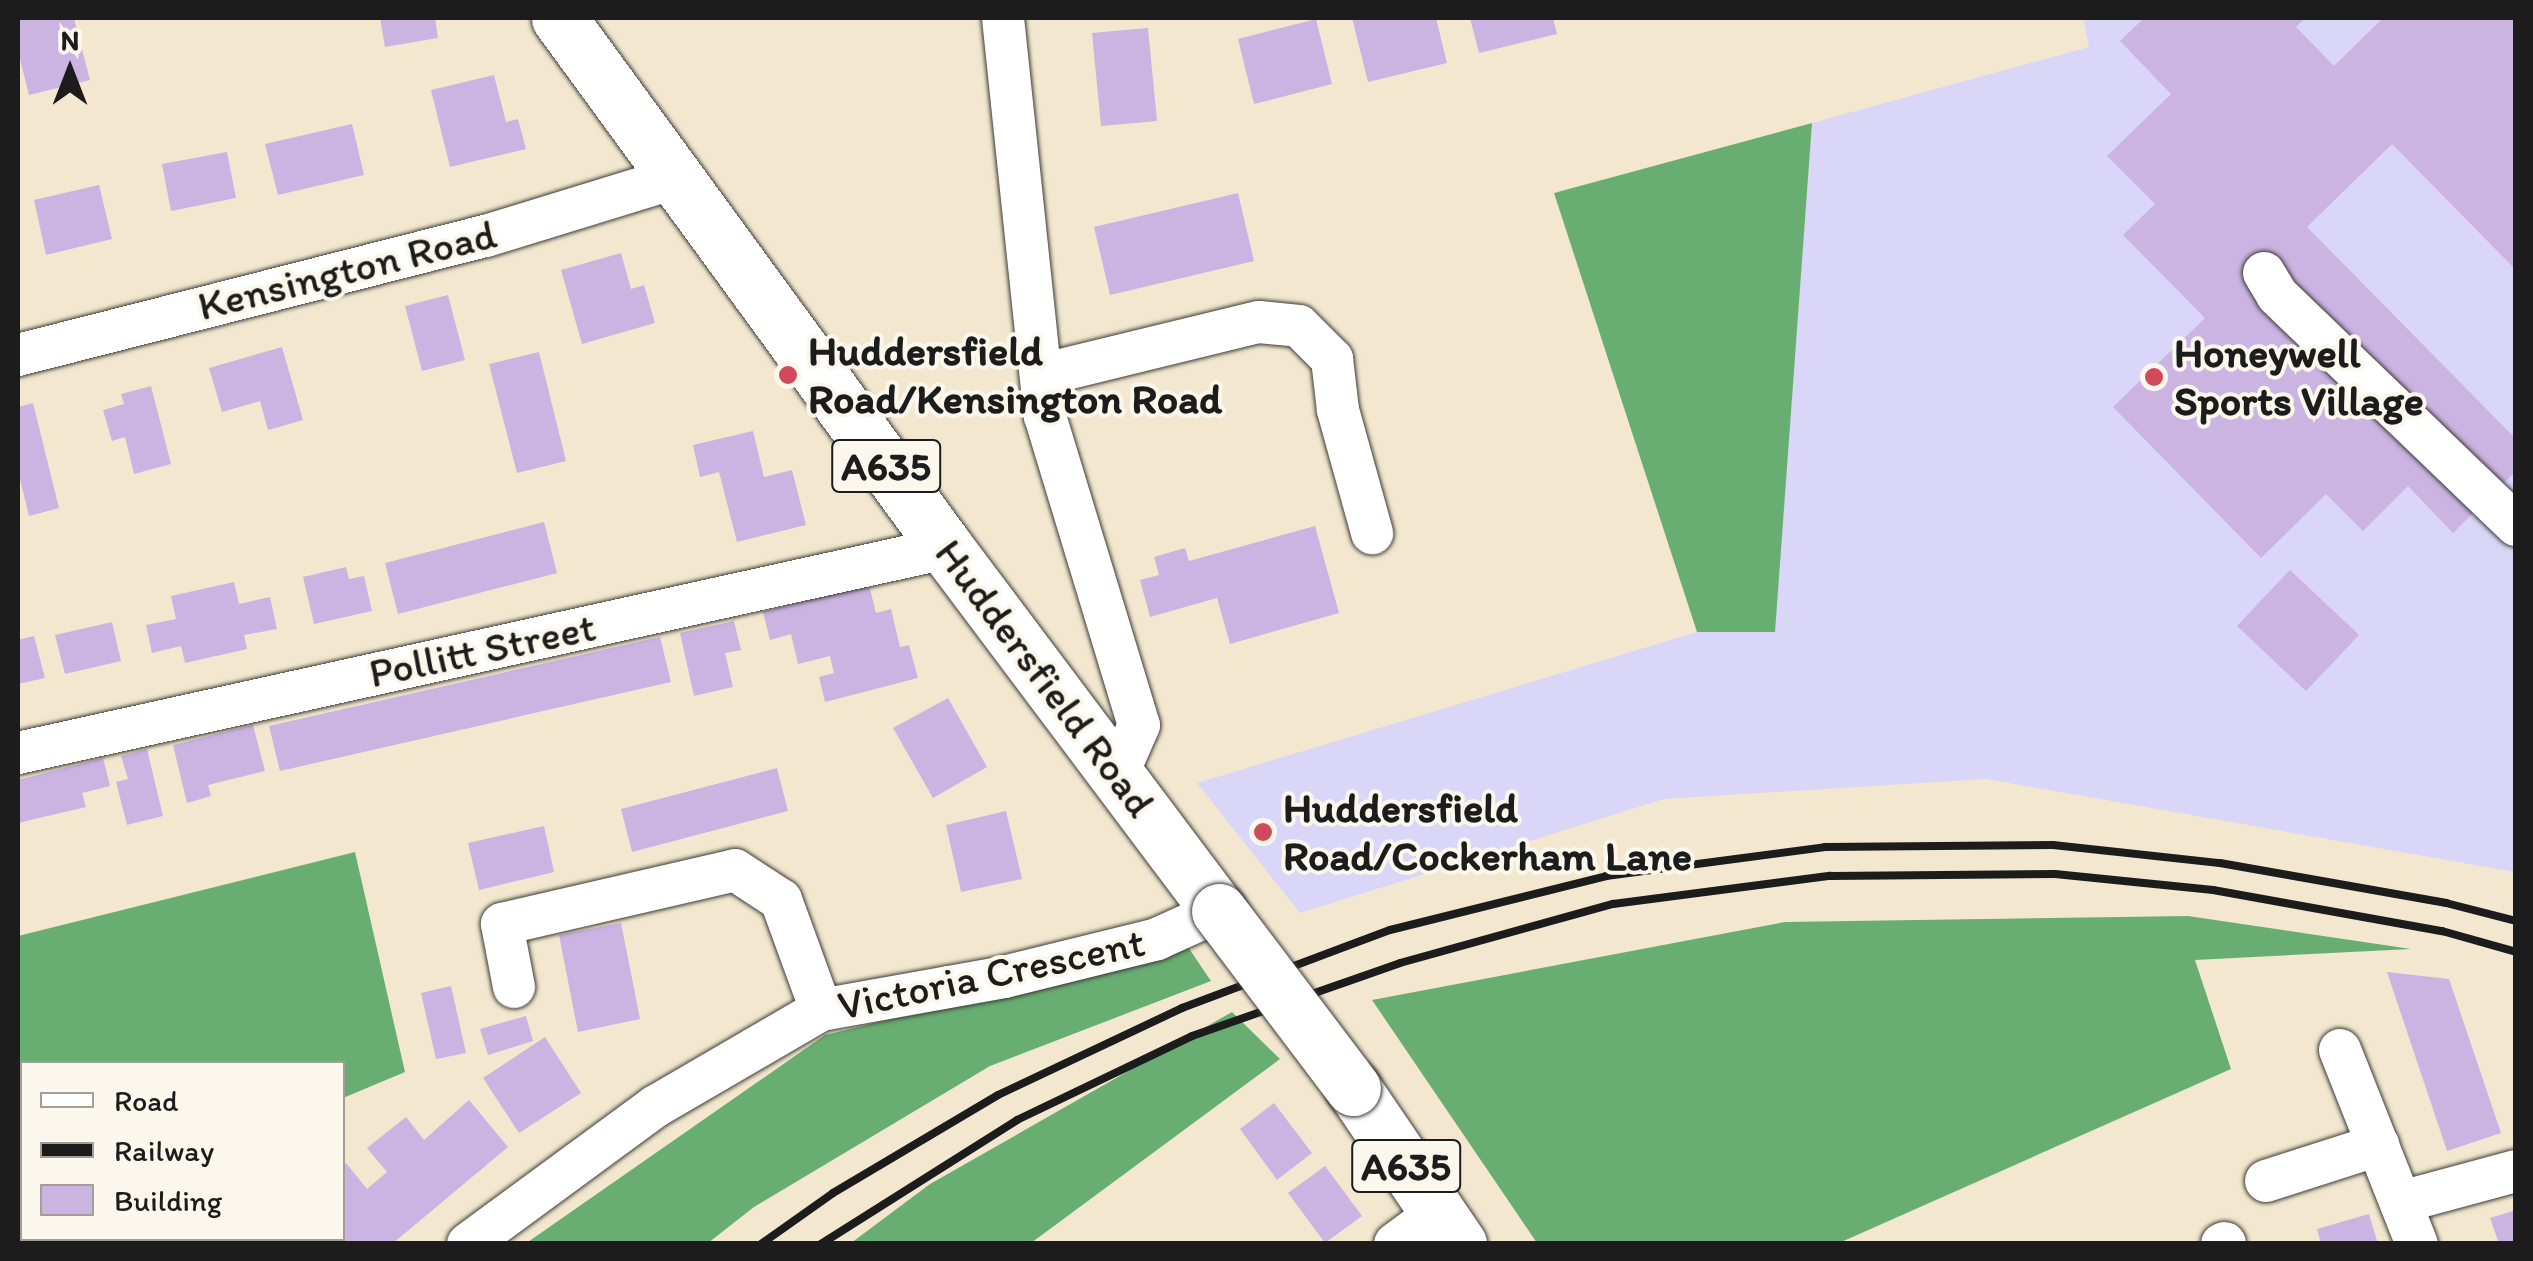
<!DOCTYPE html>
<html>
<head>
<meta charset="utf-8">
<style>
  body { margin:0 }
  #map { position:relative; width:2533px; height:1261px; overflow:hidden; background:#f3e8cf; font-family:Itim,sans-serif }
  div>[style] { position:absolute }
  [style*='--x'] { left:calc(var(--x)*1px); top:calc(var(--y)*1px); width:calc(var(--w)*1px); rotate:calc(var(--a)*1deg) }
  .built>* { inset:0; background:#d9d6f7 }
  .forest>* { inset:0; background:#68ae73 }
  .building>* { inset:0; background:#cbb3e2 }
  .roads { filter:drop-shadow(0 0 2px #3c3b37) drop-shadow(0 0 2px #3c3b37) }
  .minor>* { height:42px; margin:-21px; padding:0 21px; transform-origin:21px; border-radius:21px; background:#fff }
  .highway>* { height:55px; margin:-27.5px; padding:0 27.5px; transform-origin:27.5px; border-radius:27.5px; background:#fff }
  .rail>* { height:8px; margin:-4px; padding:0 4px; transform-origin:4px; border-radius:4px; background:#1c1c1c }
  .bridges { filter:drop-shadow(0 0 2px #3c3b37) drop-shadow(0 0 2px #3c3b37) }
  .highway-bridge>* { height:55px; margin:-27.5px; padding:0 27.5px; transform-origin:27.5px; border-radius:27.5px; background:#fff }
  .dots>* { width:28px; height:28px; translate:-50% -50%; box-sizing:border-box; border:5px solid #fbf7ec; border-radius:50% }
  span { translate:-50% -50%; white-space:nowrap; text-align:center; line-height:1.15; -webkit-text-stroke:8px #fbf7ec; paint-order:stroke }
  .shield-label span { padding:2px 8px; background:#fbf7ec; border:2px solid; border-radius:8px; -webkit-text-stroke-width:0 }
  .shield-label { font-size:40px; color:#1c1c1c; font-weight:700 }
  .street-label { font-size:42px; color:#1c1c1c }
  .poi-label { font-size:42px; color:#1c1c1c; font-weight:700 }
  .left { translate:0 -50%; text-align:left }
  .frame { position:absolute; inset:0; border:20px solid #1c1c1c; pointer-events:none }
  .legend { position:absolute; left:20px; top:1061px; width:325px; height:180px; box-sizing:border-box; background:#fbf7ec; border:2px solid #a29f99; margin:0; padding:12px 18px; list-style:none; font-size:30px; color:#1c1c1c }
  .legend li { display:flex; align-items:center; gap:20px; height:50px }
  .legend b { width:50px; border:2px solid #a29f99 }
  .north { position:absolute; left:20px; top:20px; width:100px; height:100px; -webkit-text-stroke:8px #fbf7ec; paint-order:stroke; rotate:0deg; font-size:28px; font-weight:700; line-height:40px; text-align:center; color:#1c1c1c }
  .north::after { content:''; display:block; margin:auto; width:35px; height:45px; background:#1c1c1c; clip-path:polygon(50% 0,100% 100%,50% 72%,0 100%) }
</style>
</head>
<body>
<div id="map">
  <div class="built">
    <div style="clip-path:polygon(2083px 18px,2515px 18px,2515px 872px,1986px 779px,1664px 799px,1300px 913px,1197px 783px,1697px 632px,1774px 632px,1812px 123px,2089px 47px)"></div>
  </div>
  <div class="forest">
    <div style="clip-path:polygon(1812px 123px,1775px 632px,1697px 632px,1554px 193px)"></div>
    <div style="clip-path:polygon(355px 852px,405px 1072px,343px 1098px,342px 1064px,22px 1064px,22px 1238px,95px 1239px,98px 1243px,18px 1243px,18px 936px)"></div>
    <div style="clip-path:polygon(2188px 916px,2411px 949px,2195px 960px,2231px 1069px,1839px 1243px,1537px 1243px,1372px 1000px,1785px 922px)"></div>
    <div style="clip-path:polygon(1188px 947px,1211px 981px,990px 1066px,754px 1207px,708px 1243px,525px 1244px,825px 1035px)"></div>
    <div style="clip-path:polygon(1232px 1012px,1280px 1059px,1031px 1243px,851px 1243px,930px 1184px)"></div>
  </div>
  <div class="building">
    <div style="clip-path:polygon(18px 18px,74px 18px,90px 80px,29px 95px,18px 51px)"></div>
    <div style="clip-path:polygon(380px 18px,435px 18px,438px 38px,385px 47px)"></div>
    <div style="clip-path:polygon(1352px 18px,1436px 18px,1447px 63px,1368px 82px)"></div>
    <div style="clip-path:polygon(1470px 18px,1553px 18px,1557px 34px,1479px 53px)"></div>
    <div style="clip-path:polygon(2144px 18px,2305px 18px,2296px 27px,2334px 66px,2383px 18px,2516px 18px,2516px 270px,2392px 144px,2307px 227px,2516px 439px,2516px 471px,2453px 533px,2408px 486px,2363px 531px,2326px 494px,2261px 558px,2113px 407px,2205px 318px,2123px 235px,2155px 204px,2107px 156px,2171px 94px,2120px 41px)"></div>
    <div style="clip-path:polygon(1316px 19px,1332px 84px,1254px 104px,1238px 39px)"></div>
    <div style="clip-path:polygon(1148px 28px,1157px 121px,1101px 126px,1092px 33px)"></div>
    <div style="clip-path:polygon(494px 75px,506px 122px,518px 119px,526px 149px,450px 167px,431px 90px)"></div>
    <div style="clip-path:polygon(352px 124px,364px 175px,278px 195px,265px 144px)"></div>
    <div style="clip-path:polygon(227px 152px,236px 198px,171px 211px,162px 164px)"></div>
    <div style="clip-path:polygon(99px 185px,112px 239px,46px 255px,34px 200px)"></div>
    <div style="clip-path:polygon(1238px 193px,1254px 261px,1110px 295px,1094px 227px)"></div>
    <div style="clip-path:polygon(621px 253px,631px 289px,644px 285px,655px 323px,582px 344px,561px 270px)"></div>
    <div style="clip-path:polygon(448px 295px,465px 360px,422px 371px,405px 306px)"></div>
    <div style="clip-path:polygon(282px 347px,303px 420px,268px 430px,260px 401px,222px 412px,209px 368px)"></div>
    <div style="clip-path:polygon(539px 352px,566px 461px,517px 473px,489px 364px)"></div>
    <div style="clip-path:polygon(151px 386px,171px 464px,134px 474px,125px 437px,112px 441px,103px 410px,124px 404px,121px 394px)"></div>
    <div style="clip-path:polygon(33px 403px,59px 508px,29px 516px,18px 471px,18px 407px)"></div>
    <div style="clip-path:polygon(753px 431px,764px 477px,792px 470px,806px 525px,737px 542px,719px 472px,700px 477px,693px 445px)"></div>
    <div style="clip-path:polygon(544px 522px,557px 573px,398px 614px,385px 563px)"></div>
    <div style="clip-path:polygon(1315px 526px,1339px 613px,1230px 644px,1217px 598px,1150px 617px,1140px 580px,1159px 575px,1154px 557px,1185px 548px,1189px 561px)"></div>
    <div style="clip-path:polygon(346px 567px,349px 579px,364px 576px,372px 611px,314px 624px,303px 577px)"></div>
    <div style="clip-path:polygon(2290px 570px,2359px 635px,2306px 691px,2237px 626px)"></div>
    <div style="clip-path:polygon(234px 582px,239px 604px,270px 597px,277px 629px,244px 635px,247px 649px,185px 663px,181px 646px,152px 653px,146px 625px,176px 619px,171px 596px)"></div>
    <div style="clip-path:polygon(869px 585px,876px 613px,891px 609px,900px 647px,909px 645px,918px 678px,825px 702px,819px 677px,834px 673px,830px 656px,798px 664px,791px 634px,770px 640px,763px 612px)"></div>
    <div style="clip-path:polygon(734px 621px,741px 650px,725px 653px,733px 687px,694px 696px,680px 633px)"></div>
    <div style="clip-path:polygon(112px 622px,121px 661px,65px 674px,55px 635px)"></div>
    <div style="clip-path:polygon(34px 636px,45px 678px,18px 684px,18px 640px)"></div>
    <div style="clip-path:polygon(660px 637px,671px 682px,280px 771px,269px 726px)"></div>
    <div style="clip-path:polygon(948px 698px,987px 767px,933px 798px,893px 728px)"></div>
    <div style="clip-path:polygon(253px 725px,265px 771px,208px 785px,211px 796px,187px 803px,173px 745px)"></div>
    <div style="clip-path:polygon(147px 749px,163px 816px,127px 825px,116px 782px,128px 779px,121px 756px)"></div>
    <div style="clip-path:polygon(103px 758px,110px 786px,82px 793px,86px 807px,18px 823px,18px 780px)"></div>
    <div style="clip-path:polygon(777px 768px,788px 811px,632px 852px,621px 809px)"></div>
    <div style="clip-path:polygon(1006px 811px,1022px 879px,961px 892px,946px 825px)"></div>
    <div style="clip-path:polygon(544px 826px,554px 872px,479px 890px,468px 843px)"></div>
    <div style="clip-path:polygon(621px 923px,640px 1019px,578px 1032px,559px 935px)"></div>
    <div style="clip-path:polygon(2387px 972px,2449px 979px,2501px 1133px,2447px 1151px)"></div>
    <div style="clip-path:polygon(451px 986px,466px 1053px,436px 1059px,421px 993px)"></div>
    <div style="clip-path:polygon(526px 1016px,533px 1041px,488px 1055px,480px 1029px)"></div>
    <div style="clip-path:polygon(545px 1037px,581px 1093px,519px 1133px,483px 1078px)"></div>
    <div style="clip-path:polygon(469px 1100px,508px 1147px,392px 1244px,343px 1244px,339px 1238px,342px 1238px,342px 1166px,346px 1163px,367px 1189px,387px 1172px,367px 1148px,406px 1117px,424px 1140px)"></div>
    <div style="clip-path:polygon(1274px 1103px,1312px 1153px,1277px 1180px,1240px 1129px)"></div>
    <div style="clip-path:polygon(1325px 1166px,1362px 1216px,1325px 1243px,1288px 1193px)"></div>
    <div style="clip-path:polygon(2516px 1210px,2516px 1244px,2499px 1244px,2490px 1218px)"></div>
    <div style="clip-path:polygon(2369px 1214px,2378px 1244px,2321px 1244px,2317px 1229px)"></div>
  </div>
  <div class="roads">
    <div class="minor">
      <div style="--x:1003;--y:18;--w:400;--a:84"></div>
      <div style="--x:1045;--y:416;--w:323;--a:73.1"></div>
      <div style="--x:1139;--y:725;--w:52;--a:113.6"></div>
      <div style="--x:2264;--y:273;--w:26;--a:59"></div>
      <div style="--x:2277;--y:295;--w:332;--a:43.9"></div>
      <div style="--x:18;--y:355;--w:483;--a:-14.3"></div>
      <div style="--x:486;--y:236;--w:197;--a:-17.1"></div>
      <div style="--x:1041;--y:375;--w:224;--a:-13.7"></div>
      <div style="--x:1259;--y:322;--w:40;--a:5.7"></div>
      <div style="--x:1299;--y:326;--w:47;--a:45"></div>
      <div style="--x:1332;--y:359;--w:51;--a:83.3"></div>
      <div style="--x:1338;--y:410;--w:128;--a:74.5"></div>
      <div style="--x:18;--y:753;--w:950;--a:-12.46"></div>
      <div style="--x:514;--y:987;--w:64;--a:-100.8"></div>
      <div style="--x:502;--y:924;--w:239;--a:-13"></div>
      <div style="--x:735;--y:870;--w:55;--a:33.1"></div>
      <div style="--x:781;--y:900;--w:117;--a:70"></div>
      <div style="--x:2340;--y:1050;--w:209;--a:68.4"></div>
      <div style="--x:2266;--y:1181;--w:118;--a:-17.8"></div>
      <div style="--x:2401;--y:1202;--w:119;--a:-15.1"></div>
      <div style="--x:468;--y:1244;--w:233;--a:-36.3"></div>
      <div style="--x:656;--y:1106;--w:191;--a:-30.2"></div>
      <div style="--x:821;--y:1010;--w:186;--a:-10.2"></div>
      <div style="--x:1004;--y:977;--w:158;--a:-13.9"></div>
      <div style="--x:1157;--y:939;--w:68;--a:-24.3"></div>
      <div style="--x:1395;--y:1244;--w:52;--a:-36.4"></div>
      <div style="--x:2222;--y:1244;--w:3;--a:-18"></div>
    </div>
    <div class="highway">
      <div style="--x:559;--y:18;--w:656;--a:53.86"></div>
      <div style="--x:946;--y:548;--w:454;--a:53.1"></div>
      <div style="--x:1353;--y:1088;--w:189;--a:55.8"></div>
    </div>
  </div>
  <div class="rail">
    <div style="--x:761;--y:1244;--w:88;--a:-35.3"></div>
    <div style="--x:833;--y:1193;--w:192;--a:-30.7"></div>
    <div style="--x:998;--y:1095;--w:204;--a:-25.3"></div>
    <div style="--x:1182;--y:1008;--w:222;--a:-20.6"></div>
    <div style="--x:1390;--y:930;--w:223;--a:-14"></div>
    <div style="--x:1606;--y:876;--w:221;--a:-7.5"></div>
    <div style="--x:1825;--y:847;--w:228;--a:-0.5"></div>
    <div style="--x:2053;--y:845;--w:168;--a:6.2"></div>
    <div style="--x:2220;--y:863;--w:230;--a:10"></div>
    <div style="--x:2446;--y:903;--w:72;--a:14.4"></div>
    <div style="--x:821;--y:1244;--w:232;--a:-32.3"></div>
    <div style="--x:1017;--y:1120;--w:194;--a:-25.6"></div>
    <div style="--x:1192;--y:1036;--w:220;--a:-19.3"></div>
    <div style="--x:1400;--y:963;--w:221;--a:-15.5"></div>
    <div style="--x:1613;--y:904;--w:219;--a:-7.4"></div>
    <div style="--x:1830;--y:876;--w:225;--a:-0.5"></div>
    <div style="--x:2055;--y:874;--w:159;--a:5.8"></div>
    <div style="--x:2213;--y:890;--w:233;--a:10.2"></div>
    <div style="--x:2442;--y:931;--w:77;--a:15.8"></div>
  </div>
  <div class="bridges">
    <div class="highway-bridge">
      <div style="--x:1219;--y:911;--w:222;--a:52.9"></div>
    </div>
  </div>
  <div class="dots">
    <div style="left:788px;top:375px;background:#d1495b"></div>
    <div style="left:2154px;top:377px;background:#d1495b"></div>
    <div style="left:1263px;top:832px;background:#d1495b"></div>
  </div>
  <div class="shield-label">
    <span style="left:886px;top:466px">A635</span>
    <span style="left:1406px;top:1166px">A635</span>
  </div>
  <div class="street-label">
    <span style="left:347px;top:270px;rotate:-14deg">Kensington Road</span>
    <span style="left:482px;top:650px;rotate:-12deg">Pollitt Street</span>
    <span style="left:1045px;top:678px;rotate:53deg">Huddersfield Road</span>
    <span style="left:991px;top:974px;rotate:-12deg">Victoria Crescent</span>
  </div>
  <div class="poi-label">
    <span class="left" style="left:808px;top:375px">Huddersfield<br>Road/Kensington Road</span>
    <span class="left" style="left:2174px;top:377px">Honeywell<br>Sports Village</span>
    <span class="left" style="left:1283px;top:832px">Huddersfield<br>Road/Cockerham Lane</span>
  </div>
  <div class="frame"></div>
  <ul class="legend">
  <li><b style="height:12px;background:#fff"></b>Road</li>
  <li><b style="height:12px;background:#1c1c1c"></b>Railway</li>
  <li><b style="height:28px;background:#cbb3e2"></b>Building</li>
  </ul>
  <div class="north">N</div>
</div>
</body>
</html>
